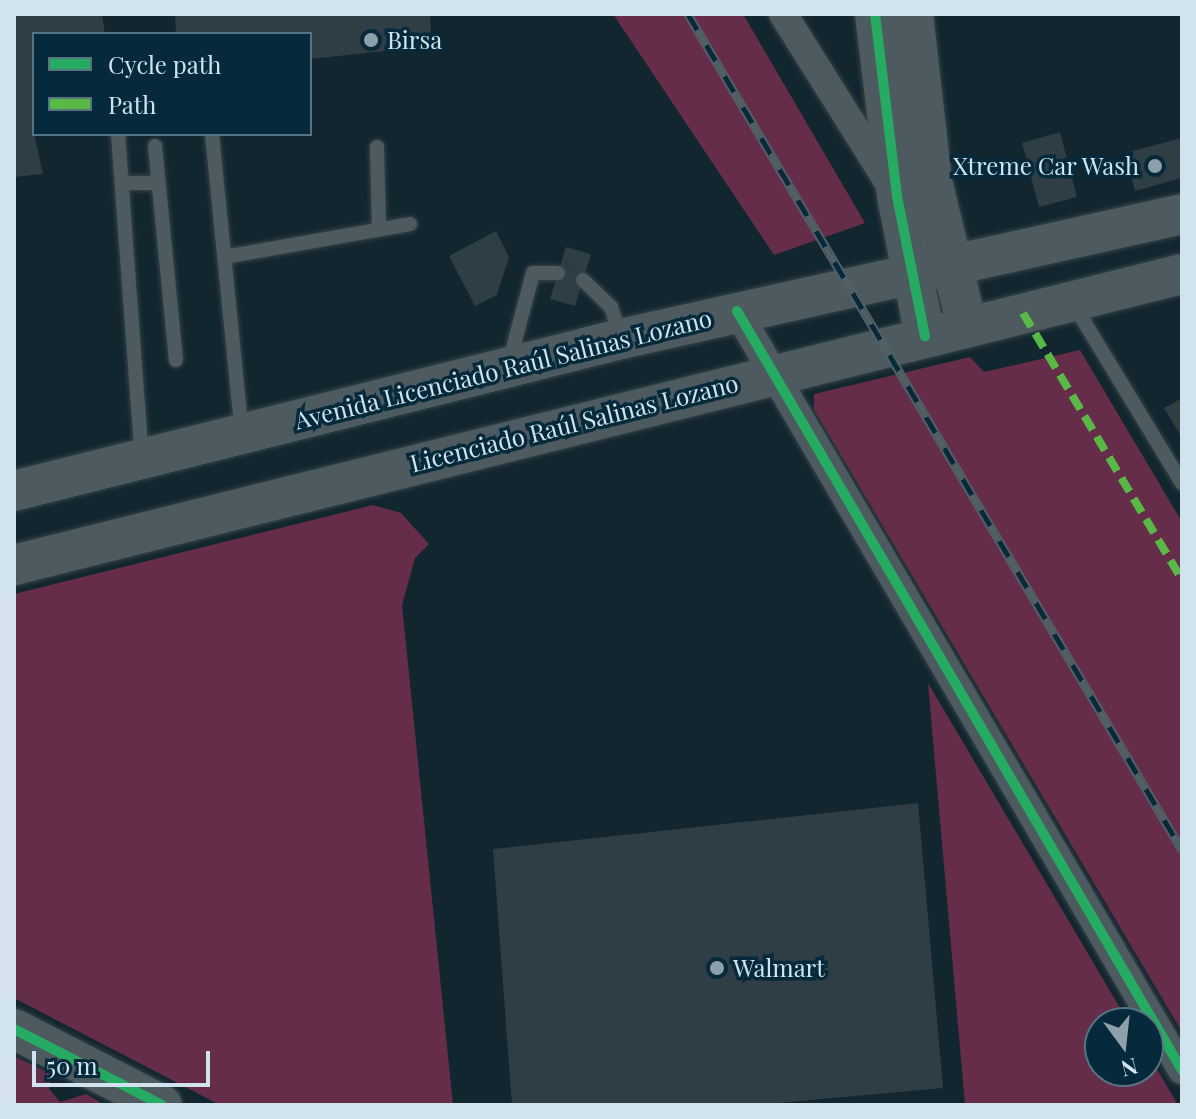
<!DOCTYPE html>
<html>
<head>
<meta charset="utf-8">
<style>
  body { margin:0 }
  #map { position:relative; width:1196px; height:1119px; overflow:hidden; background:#12262f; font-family:"Playfair Display",serif }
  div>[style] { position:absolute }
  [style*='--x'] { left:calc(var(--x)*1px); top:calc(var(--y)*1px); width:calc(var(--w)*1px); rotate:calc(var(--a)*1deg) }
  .green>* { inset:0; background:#662d4a }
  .building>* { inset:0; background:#2f3d45 }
  .roads { filter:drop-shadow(0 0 2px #354249) drop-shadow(0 0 2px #354249) }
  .lane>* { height:14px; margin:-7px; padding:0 7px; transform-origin:7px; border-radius:7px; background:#4d5a60 }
  .street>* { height:28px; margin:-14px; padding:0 14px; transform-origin:14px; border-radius:14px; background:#4d5a60 }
  .secondary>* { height:40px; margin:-20px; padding:0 20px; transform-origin:20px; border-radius:20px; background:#4d5a60 }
  .rail>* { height:9px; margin-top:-4.5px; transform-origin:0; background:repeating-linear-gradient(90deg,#062a3b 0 18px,#515f66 0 36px); box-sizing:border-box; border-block:2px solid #515f66 }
  .quiet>* { height:8px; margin-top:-4px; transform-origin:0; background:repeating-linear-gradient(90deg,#58b947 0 16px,transparent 0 24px) }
  .cycleway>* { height:10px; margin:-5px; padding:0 5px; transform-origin:5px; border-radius:5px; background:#26ab63 }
  .dots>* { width:22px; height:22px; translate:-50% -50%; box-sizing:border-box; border:4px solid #062a3b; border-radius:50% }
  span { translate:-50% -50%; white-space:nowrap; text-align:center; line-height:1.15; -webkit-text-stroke:7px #062a3b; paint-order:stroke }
  .poi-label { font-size:24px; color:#d0e3ee }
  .left { translate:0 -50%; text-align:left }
  .right { translate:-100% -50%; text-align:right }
  .street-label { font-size:24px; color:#d0e3ee }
  .frame { position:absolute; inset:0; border:16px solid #d0e3ee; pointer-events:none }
  .legend { position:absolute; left:32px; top:32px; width:280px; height:104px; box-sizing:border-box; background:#062a3b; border:2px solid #577483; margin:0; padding:10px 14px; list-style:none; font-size:24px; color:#d0e3ee }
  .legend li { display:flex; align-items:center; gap:16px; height:40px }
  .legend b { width:40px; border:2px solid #577483 }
  .north { position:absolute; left:1084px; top:1007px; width:80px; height:80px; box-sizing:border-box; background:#062a3b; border:2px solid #577483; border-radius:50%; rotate:165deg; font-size:22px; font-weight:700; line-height:32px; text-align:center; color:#d0e3ee }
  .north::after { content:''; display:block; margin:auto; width:28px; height:36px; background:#8ea1ab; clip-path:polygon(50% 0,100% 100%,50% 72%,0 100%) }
  .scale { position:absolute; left:32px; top:1051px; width:178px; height:36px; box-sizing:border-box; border:4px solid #d0e3ee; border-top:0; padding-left:10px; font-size:24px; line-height:28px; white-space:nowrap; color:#d0e3ee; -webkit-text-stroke:6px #062a3b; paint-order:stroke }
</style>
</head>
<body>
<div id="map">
  <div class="green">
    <div style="clip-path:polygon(613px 14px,743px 14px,865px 223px,774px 255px)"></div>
    <div style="clip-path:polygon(1080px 350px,1182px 522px,1182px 1032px,814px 410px,814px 394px,970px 357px,984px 372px)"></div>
    <div style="clip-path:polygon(373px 505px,401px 513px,429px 544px,415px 558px,402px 605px,453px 1105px,220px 1105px,14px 998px,14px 594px)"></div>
    <div style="clip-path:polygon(928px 683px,1129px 1023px,1100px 1023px,1100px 1071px,1148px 1071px,1148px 1054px,1178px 1105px,965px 1105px)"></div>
    <div style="clip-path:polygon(14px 1056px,51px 1074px,49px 1089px,60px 1102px,86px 1094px,105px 1105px,14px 1105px)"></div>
  </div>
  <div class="building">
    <div style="clip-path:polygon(14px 14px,102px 14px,105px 34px,34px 34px,34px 134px,43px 174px,14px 177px)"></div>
    <div style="clip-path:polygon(175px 14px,430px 14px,432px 46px,310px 59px,310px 34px,176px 34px)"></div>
    <div style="clip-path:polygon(1060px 132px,1077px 197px,1039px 207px,1022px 143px)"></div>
    <div style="clip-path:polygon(1182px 138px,1182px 178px,1135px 191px,1125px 153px)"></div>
    <div style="clip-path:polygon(496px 231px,509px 257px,497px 295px,475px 306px,449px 256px)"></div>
    <div style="clip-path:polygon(566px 247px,591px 254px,575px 306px,550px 299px)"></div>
    <div style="clip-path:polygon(1182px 398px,1182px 438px,1164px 408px)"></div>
    <div style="clip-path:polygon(918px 803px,943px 1088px,757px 1105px,512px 1105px,493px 849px)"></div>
  </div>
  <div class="roads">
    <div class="lane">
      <div style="--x:118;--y:134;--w:324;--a:85.8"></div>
      <div style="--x:212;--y:134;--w:301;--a:84.3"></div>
      <div style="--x:155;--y:146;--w:215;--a:84.4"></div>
      <div style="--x:377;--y:147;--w:83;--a:88.6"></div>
      <div style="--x:122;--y:183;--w:35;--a:0"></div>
      <div style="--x:225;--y:257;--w:188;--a:-10.1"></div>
      <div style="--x:583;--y:280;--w:39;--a:44"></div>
      <div style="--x:611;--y:307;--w:33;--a:72"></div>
      <div style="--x:1074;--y:305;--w:208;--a:58.8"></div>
      <div style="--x:509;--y:363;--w:93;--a:-75.1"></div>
      <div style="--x:533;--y:273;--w:25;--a:0"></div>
    </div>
    <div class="street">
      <div style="--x:783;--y:14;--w:215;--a:57.9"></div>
      <div style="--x:737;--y:311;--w:880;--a:59.62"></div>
    </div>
    <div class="secondary">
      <div style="--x:875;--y:14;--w:183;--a:83.1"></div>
      <div style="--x:897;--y:196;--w:143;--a:78.7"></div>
      <div style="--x:913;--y:14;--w:168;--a:83.5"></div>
      <div style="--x:932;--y:181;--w:149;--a:76.4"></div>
      <div style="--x:14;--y:491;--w:626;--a:-14.06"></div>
      <div style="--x:621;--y:339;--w:575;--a:-12.56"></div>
      <div style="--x:14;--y:565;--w:1204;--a:-13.99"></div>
      <div style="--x:14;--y:1029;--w:166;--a:27.2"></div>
    </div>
  </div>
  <div class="rail">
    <div style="--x:688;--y:14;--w:971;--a:59.42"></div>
  </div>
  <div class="quiet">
    <div style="--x:1023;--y:313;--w:311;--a:59.2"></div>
  </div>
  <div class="cycleway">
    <div style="--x:875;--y:14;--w:183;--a:83.1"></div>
    <div style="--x:897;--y:196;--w:143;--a:78.7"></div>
    <div style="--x:737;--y:311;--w:880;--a:59.62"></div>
    <div style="--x:14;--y:1029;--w:166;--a:27.2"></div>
  </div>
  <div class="dots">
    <div style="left:371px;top:40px;background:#8ea1ab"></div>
    <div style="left:1155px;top:166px;background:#8ea1ab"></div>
    <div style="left:717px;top:968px;background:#8ea1ab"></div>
  </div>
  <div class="poi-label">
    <span class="left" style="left:387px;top:40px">Birsa</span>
    <span class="right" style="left:1139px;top:166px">Xtreme Car Wash</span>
    <span class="left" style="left:733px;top:968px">Walmart</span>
  </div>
  <div class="street-label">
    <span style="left:503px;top:369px;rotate:-14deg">Avenida Licenciado Raúl Salinas Lozano</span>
    <span style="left:574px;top:423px;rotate:-14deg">Licenciado Raúl Salinas Lozano</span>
  </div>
  <div class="frame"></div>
  <ul class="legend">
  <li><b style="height:10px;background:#26ab63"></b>Cycle path</li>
  <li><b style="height:10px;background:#58b947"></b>Path</li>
  </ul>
  <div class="north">N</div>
  <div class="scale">50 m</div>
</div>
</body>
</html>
